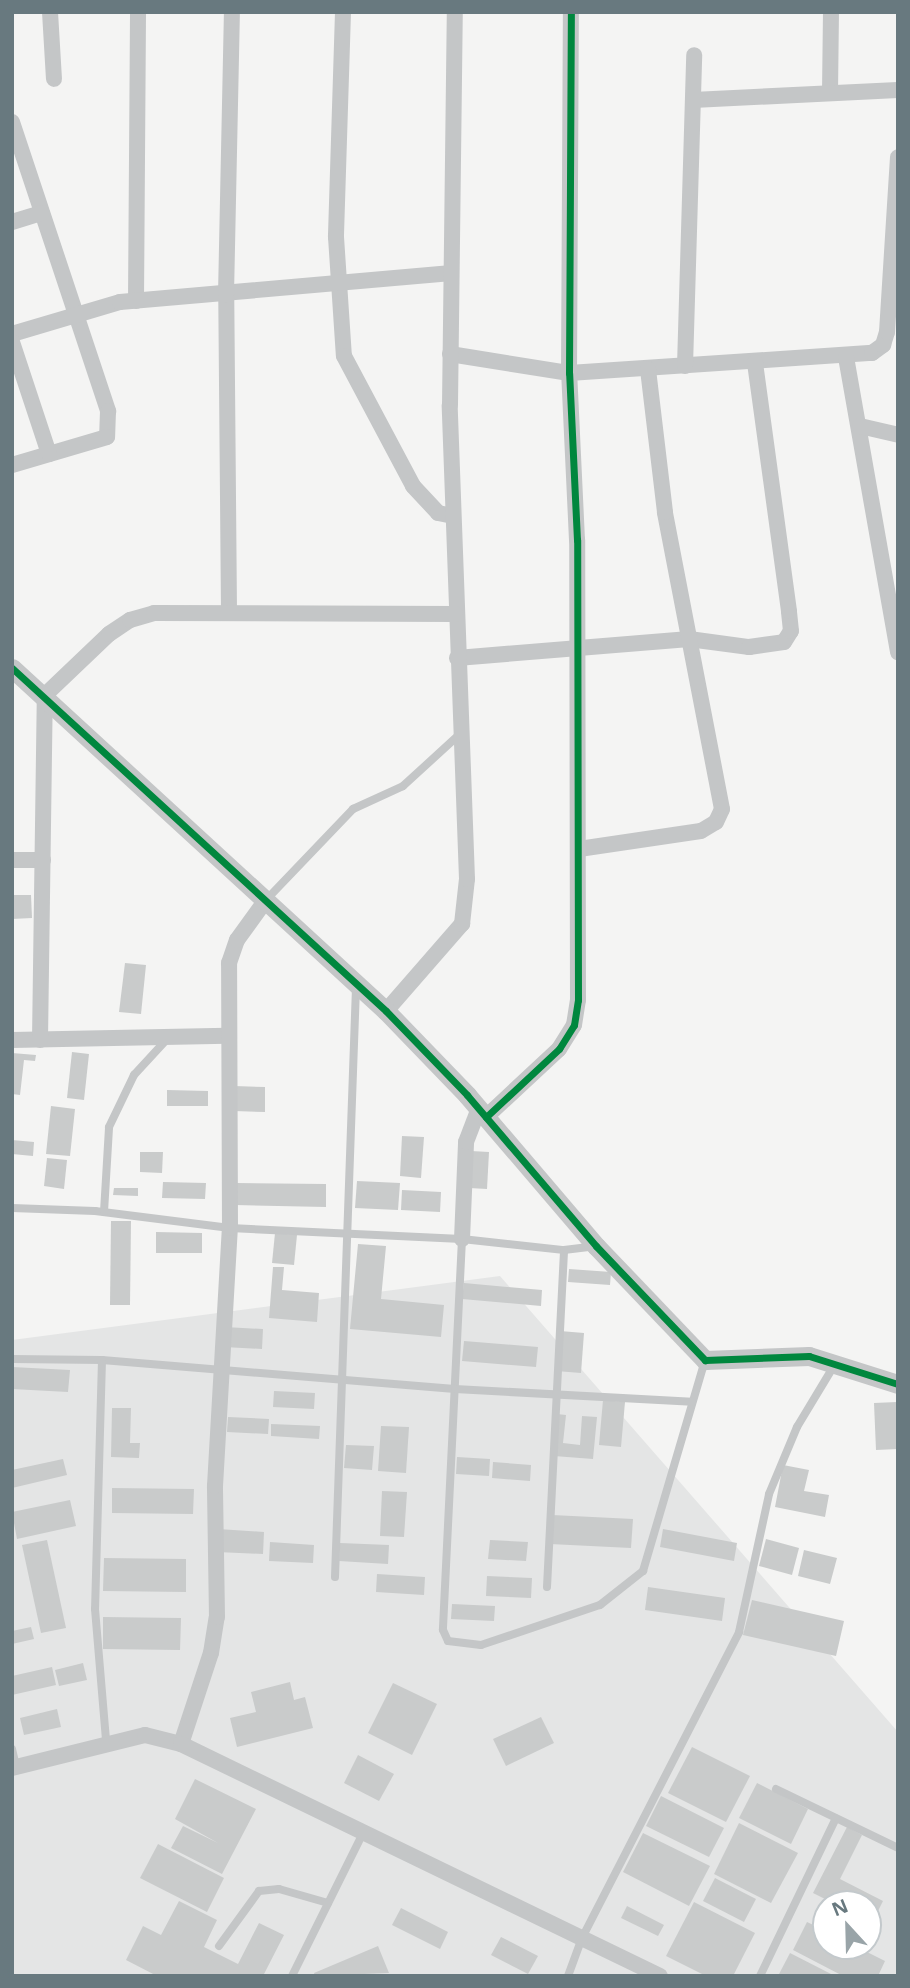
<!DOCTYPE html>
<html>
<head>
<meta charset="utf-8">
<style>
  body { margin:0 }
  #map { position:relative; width:910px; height:1988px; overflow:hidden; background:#f4f4f3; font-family:"Noto Sans",sans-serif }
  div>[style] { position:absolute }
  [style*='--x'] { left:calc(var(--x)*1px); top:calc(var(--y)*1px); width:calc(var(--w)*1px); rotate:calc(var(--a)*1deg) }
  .built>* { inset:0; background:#e4e5e5 }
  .building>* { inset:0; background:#c9cbcb }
  .service>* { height:8px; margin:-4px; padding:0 4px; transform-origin:4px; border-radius:4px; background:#c4c6c7 }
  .minor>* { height:16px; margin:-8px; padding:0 8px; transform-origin:8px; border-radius:8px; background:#c4c6c7 }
  .tertiary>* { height:19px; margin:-9.5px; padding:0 9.5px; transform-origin:9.5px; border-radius:9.5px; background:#c4c6c7 }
  .cycleway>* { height:7px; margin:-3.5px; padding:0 3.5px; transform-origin:3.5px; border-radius:3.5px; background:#00873e }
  span { translate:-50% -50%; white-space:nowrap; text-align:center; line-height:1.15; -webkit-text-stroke:7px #fff; paint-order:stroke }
  .frame { position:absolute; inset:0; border:14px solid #68797f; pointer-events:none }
  .north { position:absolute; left:812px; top:1890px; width:70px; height:70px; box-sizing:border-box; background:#fff; border:2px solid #c3c9cc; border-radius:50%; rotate:338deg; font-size:19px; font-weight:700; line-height:28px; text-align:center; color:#68797f }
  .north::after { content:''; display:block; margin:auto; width:24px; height:32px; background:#99a4a8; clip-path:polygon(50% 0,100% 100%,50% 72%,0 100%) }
</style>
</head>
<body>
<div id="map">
  <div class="built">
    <div style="clip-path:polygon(evenodd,500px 1276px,898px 1732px,898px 1976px,12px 1976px,12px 1340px,500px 1276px,826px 1904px,868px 1904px,868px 1946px,826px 1946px,826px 1904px)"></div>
  </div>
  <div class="building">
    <div style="clip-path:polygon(12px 895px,31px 895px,32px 918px,12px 919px)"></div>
    <div style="clip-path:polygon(125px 963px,146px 965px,141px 1014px,119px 1012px)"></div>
    <div style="clip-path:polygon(72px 1052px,89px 1054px,84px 1100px,67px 1098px)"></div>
    <div style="clip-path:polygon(12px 1053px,36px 1055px,35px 1061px,24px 1060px,20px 1095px,12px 1094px)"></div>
    <div style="clip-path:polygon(234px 1086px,265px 1087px,265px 1112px,234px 1111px)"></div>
    <div style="clip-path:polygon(167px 1090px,208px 1091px,208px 1106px,167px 1106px)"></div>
    <div style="clip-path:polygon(51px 1106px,75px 1109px,70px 1156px,46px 1154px)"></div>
    <div style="clip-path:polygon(402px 1136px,424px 1137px,421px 1178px,400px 1176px)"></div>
    <div style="clip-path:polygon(12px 1140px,34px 1142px,33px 1156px,12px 1154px)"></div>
    <div style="clip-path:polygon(471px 1151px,489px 1152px,487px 1189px,469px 1188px)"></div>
    <div style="clip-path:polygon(140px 1152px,163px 1152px,162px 1173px,140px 1172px)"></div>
    <div style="clip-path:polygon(47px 1158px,67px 1160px,64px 1189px,44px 1186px)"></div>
    <div style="clip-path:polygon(357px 1181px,400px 1183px,398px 1210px,355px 1208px)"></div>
    <div style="clip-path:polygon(163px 1182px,206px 1183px,205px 1199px,162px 1198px)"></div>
    <div style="clip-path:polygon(236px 1183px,326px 1184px,326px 1207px,235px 1205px)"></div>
    <div style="clip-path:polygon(114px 1188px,138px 1188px,138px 1196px,113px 1195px)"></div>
    <div style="clip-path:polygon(402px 1190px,441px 1192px,440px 1212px,401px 1210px)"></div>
    <div style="clip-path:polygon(111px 1221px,131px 1221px,130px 1305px,110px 1305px)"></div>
    <div style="clip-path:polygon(156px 1232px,202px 1233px,202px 1253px,156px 1253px)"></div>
    <div style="clip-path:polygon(275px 1233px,297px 1235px,294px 1265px,272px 1263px)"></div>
    <div style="clip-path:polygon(358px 1244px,386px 1246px,381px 1299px,444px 1305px,441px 1337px,350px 1329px)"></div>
    <div style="clip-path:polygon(273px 1267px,284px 1267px,282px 1290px,319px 1293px,317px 1322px,269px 1318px)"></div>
    <div style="clip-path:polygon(569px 1269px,611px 1272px,610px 1285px,568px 1282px)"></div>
    <div style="clip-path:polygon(464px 1283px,542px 1290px,541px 1306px,462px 1299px)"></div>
    <div style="clip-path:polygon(225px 1327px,263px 1329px,262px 1349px,224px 1347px)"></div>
    <div style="clip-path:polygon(560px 1331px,584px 1333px,581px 1373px,556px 1371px)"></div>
    <div style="clip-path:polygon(464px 1341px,538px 1347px,536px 1367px,462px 1361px)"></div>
    <div style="clip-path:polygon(12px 1367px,70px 1370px,68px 1392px,12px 1389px)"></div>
    <div style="clip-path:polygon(274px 1391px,315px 1393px,314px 1409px,273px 1407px)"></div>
    <div style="clip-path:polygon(603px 1400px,625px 1402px,621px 1447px,599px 1445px)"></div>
    <div style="clip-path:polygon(897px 1402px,898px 1449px,876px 1450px,874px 1403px)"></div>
    <div style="clip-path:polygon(112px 1408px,131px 1408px,130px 1443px,140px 1443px,139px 1458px,111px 1457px)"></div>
    <div style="clip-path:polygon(557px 1414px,566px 1415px,563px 1443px,580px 1445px,582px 1416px,597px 1417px,593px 1459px,554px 1456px)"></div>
    <div style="clip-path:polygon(228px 1417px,269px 1419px,268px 1434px,227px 1432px)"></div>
    <div style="clip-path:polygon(271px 1424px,320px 1426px,319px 1439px,271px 1436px)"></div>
    <div style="clip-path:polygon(381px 1426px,409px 1427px,406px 1473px,378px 1471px)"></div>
    <div style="clip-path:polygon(346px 1445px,374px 1446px,372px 1470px,344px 1468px)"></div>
    <div style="clip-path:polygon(457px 1457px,490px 1459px,489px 1476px,456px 1474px)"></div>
    <div style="clip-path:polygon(63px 1459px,67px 1475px,12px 1488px,12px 1470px)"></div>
    <div style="clip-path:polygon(493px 1462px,531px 1465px,530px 1481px,492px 1478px)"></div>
    <div style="clip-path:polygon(783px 1465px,809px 1470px,804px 1491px,829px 1495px,825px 1517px,775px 1507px)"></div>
    <div style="clip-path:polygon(112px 1488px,194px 1489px,193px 1514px,112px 1513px)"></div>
    <div style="clip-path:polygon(382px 1491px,407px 1492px,404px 1537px,380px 1536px)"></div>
    <div style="clip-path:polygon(70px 1500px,76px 1526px,17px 1539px,12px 1512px)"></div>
    <div style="clip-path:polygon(552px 1515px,633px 1519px,631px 1548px,550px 1544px)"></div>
    <div style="clip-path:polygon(218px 1529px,264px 1532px,263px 1554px,217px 1552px)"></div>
    <div style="clip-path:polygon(663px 1529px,737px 1543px,734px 1561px,660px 1547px)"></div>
    <div style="clip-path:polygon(766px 1539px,799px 1548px,792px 1575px,759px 1566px)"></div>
    <div style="clip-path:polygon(47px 1540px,66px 1628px,41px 1633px,22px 1545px)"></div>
    <div style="clip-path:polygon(490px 1540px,528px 1542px,526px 1561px,488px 1559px)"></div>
    <div style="clip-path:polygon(270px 1542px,314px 1545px,313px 1563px,269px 1561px)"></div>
    <div style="clip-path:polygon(340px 1543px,389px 1545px,388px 1564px,339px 1561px)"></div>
    <div style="clip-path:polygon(804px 1550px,837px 1558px,830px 1584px,798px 1576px)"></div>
    <div style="clip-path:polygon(104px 1558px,186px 1559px,186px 1592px,103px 1591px)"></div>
    <div style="clip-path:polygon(377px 1574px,425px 1577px,424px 1595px,376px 1592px)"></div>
    <div style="clip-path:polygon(487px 1576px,532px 1578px,531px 1598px,486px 1596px)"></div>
    <div style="clip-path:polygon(648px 1587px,725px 1598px,722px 1621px,645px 1610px)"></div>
    <div style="clip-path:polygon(752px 1600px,844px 1621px,836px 1656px,743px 1635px)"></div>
    <div style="clip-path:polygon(452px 1604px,495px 1606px,494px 1621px,451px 1619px)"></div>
    <div style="clip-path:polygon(103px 1617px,181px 1618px,180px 1650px,103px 1649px)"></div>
    <div style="clip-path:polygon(31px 1627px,34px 1639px,12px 1644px,12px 1631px)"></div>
    <div style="clip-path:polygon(83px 1663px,87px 1680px,59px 1686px,55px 1670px)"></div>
    <div style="clip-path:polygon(52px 1667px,56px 1685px,12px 1695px,12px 1676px)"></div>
    <div style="clip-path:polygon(290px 1682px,294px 1700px,305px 1697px,313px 1728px,237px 1747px,230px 1718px,256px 1712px,251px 1692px)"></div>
    <div style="clip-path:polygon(393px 1683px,437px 1704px,412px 1755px,368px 1733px)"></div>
    <div style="clip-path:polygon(57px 1709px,61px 1727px,24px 1735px,20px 1718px)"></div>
    <div style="clip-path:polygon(541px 1717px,554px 1743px,506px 1766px,493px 1739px)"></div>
    <div style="clip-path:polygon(692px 1747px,750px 1776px,726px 1822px,668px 1793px)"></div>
    <div style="clip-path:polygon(358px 1755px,394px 1774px,379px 1801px,344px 1783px)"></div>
    <div style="clip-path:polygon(195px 1779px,256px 1809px,222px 1874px,171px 1848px,183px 1826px,218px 1843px,175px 1819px)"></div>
    <div style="clip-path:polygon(757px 1783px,808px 1809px,791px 1844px,739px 1818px)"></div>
    <div style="clip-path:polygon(661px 1796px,724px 1828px,709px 1857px,646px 1826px)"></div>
    <div style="clip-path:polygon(739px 1823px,798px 1853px,771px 1903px,714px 1874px)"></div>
    <div style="clip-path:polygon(847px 1827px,862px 1835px,840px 1879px,883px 1901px,872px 1923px,868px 1920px,868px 1904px,835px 1904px,813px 1893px)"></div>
    <div style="clip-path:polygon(643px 1833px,710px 1866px,689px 1906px,623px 1872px)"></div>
    <div style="clip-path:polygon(158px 1844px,224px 1878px,207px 1912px,140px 1878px)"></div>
    <div style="clip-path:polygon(715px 1878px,756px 1899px,744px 1922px,703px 1901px)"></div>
    <div style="clip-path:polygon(179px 1901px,217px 1920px,204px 1947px,238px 1964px,259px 1923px,284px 1935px,263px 1976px,157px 1976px,126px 1960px,143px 1926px,161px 1935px)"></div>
    <div style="clip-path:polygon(694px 1902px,755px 1933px,733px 1976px,706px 1976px,666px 1956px)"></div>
    <div style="clip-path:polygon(627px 1906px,664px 1925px,658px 1936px,621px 1918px)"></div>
    <div style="clip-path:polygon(401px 1908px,448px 1932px,440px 1949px,392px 1925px)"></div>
    <div style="clip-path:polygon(807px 1922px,826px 1931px,826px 1946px,855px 1946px,885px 1961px,878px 1976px,843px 1976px,793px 1950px)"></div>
    <div style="clip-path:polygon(501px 1937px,538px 1956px,528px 1974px,491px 1955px)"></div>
    <div style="clip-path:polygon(378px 1946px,389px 1973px,315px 1976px,314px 1973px)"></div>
    <div style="clip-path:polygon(790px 1953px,835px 1976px,778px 1976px)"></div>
  </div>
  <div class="service">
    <div style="--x:266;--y:900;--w:126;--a:-46.3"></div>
    <div style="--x:353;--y:809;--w:55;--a:-24.7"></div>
    <div style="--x:403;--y:786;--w:77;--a:-42.4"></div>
    <div style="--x:12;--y:1208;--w:83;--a:2.1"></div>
    <div style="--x:95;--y:1211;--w:136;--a:7.2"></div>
    <div style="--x:230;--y:1228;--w:232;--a:2.7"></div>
    <div style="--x:462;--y:1239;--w:103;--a:6.2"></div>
    <div style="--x:564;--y:1250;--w:31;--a:-7"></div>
    <div style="--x:104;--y:1212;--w:85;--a:-86.6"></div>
    <div style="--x:109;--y:1127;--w:58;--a:-64.3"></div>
    <div style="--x:134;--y:1075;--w:50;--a:-47.4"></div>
    <div style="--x:462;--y:1239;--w:391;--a:92.8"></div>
    <div style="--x:443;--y:1630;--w:12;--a:66"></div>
    <div style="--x:448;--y:1641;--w:33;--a:7"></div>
    <div style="--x:481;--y:1645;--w:126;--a:-18.6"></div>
    <div style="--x:600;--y:1605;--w:55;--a:-38.3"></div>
    <div style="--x:643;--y:1571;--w:220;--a:-73.6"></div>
    <div style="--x:12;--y:1359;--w:90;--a:0.6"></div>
    <div style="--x:102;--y:1360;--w:354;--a:4.7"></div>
    <div style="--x:455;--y:1389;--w:237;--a:3.1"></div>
    <div style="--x:102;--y:1360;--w:249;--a:91.6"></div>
    <div style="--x:95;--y:1609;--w:132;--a:85.2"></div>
    <div style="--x:335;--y:1577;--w:591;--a:-87.96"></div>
    <div style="--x:547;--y:1587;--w:337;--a:-87.1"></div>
    <div style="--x:12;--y:1749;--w:18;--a:77"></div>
    <div style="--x:776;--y:1789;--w:136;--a:25.8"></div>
    <div style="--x:219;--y:1946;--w:68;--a:-54"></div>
    <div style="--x:259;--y:1891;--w:20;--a:-6"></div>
    <div style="--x:279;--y:1889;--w:51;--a:15.9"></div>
    <div style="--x:292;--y:1976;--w:160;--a:-63.6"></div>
    <div style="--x:568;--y:1976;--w:40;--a:-69.8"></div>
    <div style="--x:582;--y:1938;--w:344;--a:-62.8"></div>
    <div style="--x:739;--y:1632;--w:141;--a:-77.7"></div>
    <div style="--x:769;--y:1494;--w:73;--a:-67.3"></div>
    <div style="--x:797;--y:1427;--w:74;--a:-58.9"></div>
    <div style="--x:760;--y:1976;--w:175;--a:-64.3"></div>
  </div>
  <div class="minor">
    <div style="--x:50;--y:12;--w:67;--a:86.6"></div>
    <div style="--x:343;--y:12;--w:225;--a:91.8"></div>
    <div style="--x:336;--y:237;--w:119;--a:86.2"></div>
    <div style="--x:344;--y:356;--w:147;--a:62"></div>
    <div style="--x:413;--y:486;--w:37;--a:47"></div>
    <div style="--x:438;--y:513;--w:15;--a:11"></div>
    <div style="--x:830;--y:93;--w:81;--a:-89.3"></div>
    <div style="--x:693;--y:100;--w:205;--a:-2.8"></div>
    <div style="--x:12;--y:122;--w:305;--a:71.6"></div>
    <div style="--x:108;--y:411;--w:26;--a:92"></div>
    <div style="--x:107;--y:437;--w:99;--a:163.6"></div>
    <div style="--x:12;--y:222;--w:31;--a:-17"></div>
    <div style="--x:136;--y:301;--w:289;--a:-89.6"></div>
    <div style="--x:12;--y:334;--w:113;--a:-16.5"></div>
    <div style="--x:120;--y:302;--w:330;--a:-5"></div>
    <div style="--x:12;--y:342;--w:118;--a:71.7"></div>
    <div style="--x:450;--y:354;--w:121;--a:9.1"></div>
    <div style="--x:569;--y:373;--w:304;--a:-3.8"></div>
    <div style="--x:872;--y:353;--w:14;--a:-36"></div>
    <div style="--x:883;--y:345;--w:14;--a:-73"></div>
    <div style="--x:887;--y:332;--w:175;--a:-86.4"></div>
    <div style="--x:846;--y:357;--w:300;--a:80"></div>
    <div style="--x:685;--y:366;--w:311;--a:-88.3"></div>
    <div style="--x:860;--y:426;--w:39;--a:13"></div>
    <div style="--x:229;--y:612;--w:317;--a:-90.5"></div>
    <div style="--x:226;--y:295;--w:283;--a:-88.8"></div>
    <div style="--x:457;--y:658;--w:233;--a:-4.7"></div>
    <div style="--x:689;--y:639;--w:61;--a:7.6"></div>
    <div style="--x:749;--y:647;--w:35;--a:-8"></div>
    <div style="--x:784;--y:642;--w:13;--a:-58"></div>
    <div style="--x:791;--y:631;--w:20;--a:-96"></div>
    <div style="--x:789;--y:611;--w:251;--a:-97.8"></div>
    <div style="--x:579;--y:849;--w:123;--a:-8.4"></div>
    <div style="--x:701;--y:831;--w:17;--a:-31"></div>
    <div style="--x:716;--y:822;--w:14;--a:-65"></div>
    <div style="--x:722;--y:809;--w:302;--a:-100.9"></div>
    <div style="--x:665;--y:512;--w:144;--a:-96.8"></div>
    <div style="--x:12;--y:860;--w:31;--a:0"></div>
    <div style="--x:386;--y:1011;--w:116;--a:-48.9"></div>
    <div style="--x:462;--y:924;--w:45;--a:-83.7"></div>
    <div style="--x:467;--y:879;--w:474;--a:-92.1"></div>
    <div style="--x:450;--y:405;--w:393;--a:-89.3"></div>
    <div style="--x:12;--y:1040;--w:215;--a:-1.1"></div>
    <div style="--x:40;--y:1040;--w:345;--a:-89.2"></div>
    <div style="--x:45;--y:695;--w:88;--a:-43.6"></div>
    <div style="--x:109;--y:634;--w:25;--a:-34"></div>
    <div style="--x:130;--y:620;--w:25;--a:-16"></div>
    <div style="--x:154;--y:613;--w:301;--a:0.2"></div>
    <div style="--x:486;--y:1117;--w:100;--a:-43"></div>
    <div style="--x:559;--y:1049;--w:28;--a:-58"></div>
    <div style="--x:574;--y:1025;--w:25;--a:-81"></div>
    <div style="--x:578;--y:1000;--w:460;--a:-90.1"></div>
    <div style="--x:577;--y:540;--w:167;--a:-92.7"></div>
    <div style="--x:569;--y:373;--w:361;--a:-89.7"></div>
    <div style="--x:462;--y:1239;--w:97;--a:-87.6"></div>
    <div style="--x:466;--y:1142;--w:36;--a:-69"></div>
    <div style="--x:181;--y:1744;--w:96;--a:-71.8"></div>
    <div style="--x:211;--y:1653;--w:36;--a:-81"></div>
    <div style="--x:217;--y:1617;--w:131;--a:-90.9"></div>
    <div style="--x:215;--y:1486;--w:258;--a:-86.7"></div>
    <div style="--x:230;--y:1228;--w:265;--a:-90.2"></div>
    <div style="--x:229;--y:963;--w:24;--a:-71"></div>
    <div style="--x:237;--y:940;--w:49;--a:-54.1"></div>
    <div style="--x:12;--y:1768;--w:137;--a:-13.9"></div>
    <div style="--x:145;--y:1735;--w:37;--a:14"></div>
    <div style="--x:181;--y:1744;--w:532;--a:25.84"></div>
  </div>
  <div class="tertiary">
    <div style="--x:12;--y:668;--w:507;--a:42.52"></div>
    <div style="--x:386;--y:1011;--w:117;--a:46"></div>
    <div style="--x:467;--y:1095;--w:199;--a:49.5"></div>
    <div style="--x:596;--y:1246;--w:158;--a:46.3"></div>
    <div style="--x:705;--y:1360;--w:104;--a:-2.2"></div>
    <div style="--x:809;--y:1356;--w:93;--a:17.5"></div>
  </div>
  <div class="cycleway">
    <div style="--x:12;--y:668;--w:507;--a:42.52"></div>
    <div style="--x:386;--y:1011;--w:117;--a:46"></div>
    <div style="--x:467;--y:1095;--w:199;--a:49.5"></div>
    <div style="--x:596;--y:1246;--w:158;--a:46.3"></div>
    <div style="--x:705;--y:1360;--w:104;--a:-2.2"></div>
    <div style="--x:809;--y:1356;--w:93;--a:17.5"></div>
    <div style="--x:486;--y:1117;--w:100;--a:-43"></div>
    <div style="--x:559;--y:1049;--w:28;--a:-58"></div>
    <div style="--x:574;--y:1025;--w:25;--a:-81"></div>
    <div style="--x:578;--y:1000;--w:460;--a:-90.1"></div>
    <div style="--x:577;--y:540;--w:167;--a:-92.7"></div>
    <div style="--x:569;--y:373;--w:361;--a:-89.7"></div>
  </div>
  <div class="frame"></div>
  <div class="north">N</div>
</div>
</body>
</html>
